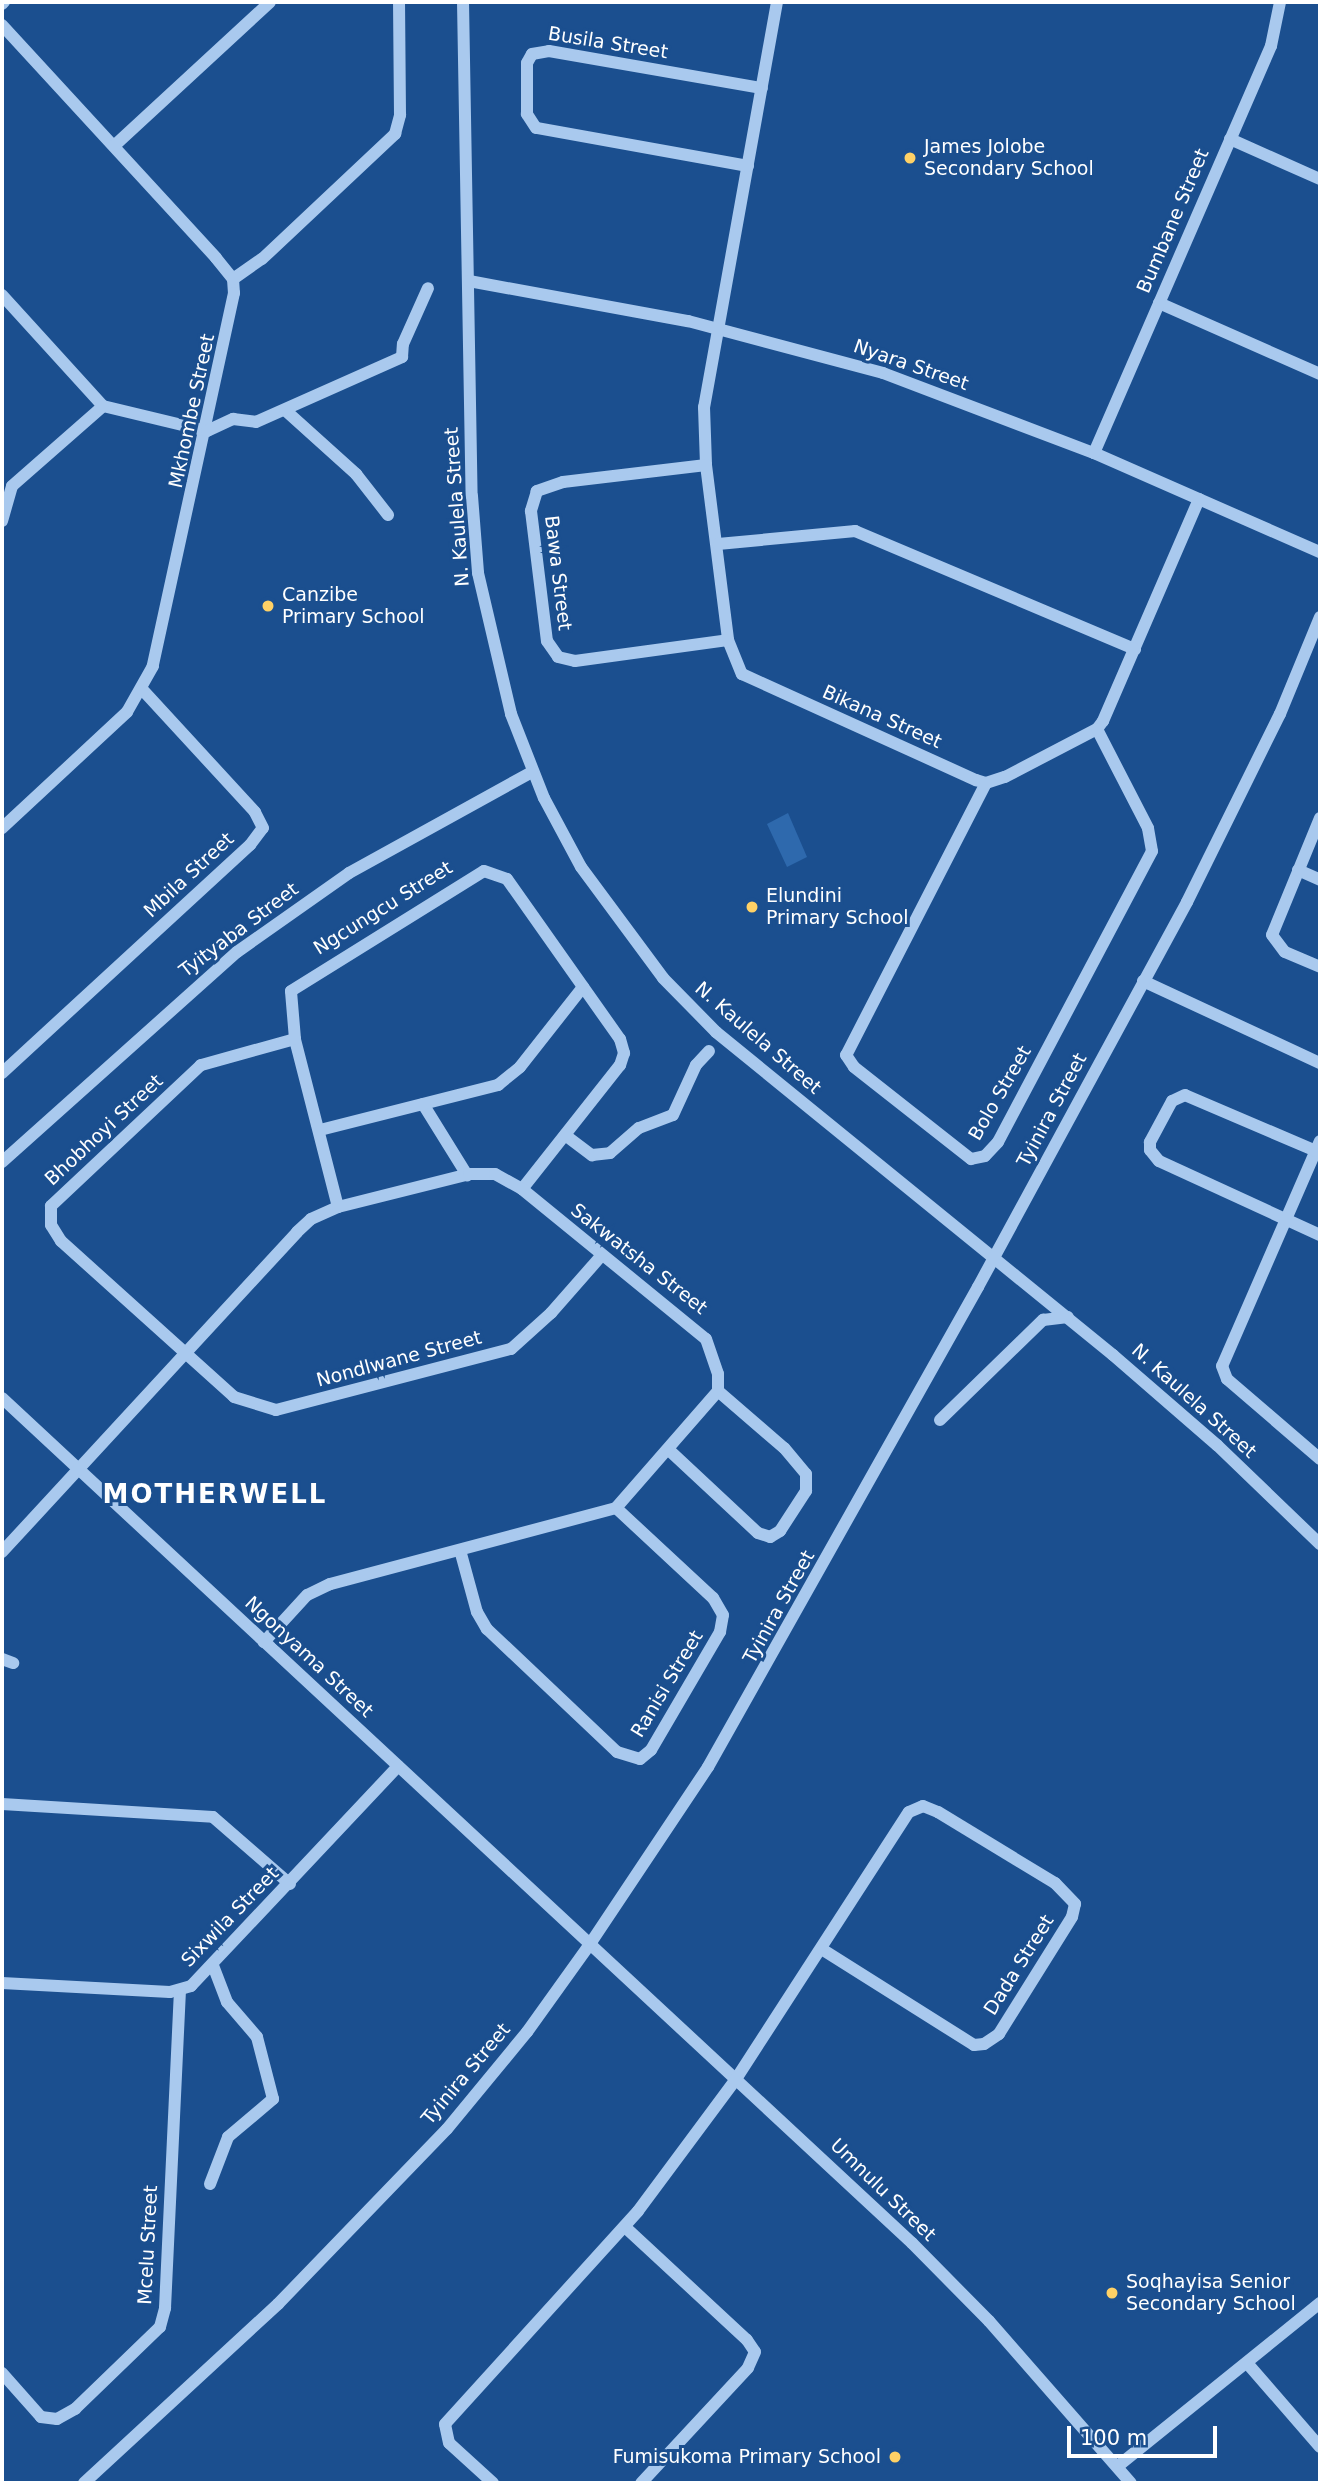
<!DOCTYPE html>
<html>
<head>
<meta charset="utf-8">
<style>
  body { margin:0 }
  #map { position:relative; width:1322px; height:2485px; overflow:hidden; background:#1b4f8f; font-family:"DejaVu Sans",sans-serif }
  div>[style] { position:absolute }
  [style*='--x'] { left:calc(var(--x)*1px); top:calc(var(--y)*1px); width:calc(var(--w)*1px); rotate:calc(var(--a)*1deg) }
  .green>* { inset:0; background:#2e69ad }
  .minor>* { height:12px; margin:-6px; padding:0 6px; transform-origin:6px; border-radius:6px; background:#a9c9ee }
  .dots>* { width:19px; height:19px; translate:-50% -50%; box-sizing:border-box; border:4px solid #1b4f8f; border-radius:50% }
  span { translate:-50% -50%; white-space:nowrap; text-align:center; line-height:1.15; -webkit-text-stroke:6px #1b4f8f; paint-order:stroke }
  .street-label { font-size:19px; color:#fff }
  .poi-label { font-size:19px; color:#fff }
  .left { translate:0 -50%; text-align:left }
  .right { translate:-100% -50%; text-align:right }
  .district-label { font-size:26px; color:#fff; font-weight:700; letter-spacing:2px }
  .frame { position:absolute; inset:0; border:4px solid #fff; pointer-events:none }
  .scale { position:absolute; left:1067px; top:2426px; width:150px; height:32px; box-sizing:border-box; border:4px solid #fff; border-top:0; padding-left:9px; font-size:21px; line-height:24px; white-space:nowrap; color:#fff; -webkit-text-stroke:5px #1b4f8f; paint-order:stroke }
</style>
</head>
<body>
<div id="map">
  <div class="green">
    <div style="clip-path:polygon(788px 813px,807px 857px,787px 867px,767px 824px)"></div>
  </div>
  <div class="minor">
    <div style="--x:463;--y:2;--w:494;--a:89"></div>
    <div style="--x:472;--y:496;--w:77;--a:85.5"></div>
    <div style="--x:478;--y:573;--w:145;--a:76.8"></div>
    <div style="--x:511;--y:714;--w:90;--a:68.6"></div>
    <div style="--x:544;--y:798;--w:78;--a:61.8"></div>
    <div style="--x:581;--y:867;--w:138;--a:53.5"></div>
    <div style="--x:663;--y:978;--w:76;--a:45.5"></div>
    <div style="--x:716;--y:1032;--w:512;--a:39.13"></div>
    <div style="--x:1113;--y:1355;--w:138;--a:40.9"></div>
    <div style="--x:1217;--y:1445;--w:143;--a:43.9"></div>
    <div style="--x:777;--y:2;--w:412;--a:100.2"></div>
    <div style="--x:704;--y:407;--w:58;--a:88"></div>
    <div style="--x:706;--y:465;--w:176;--a:82.8"></div>
    <div style="--x:728;--y:640;--w:37;--a:68"></div>
    <div style="--x:742;--y:674;--w:257;--a:24.4"></div>
    <div style="--x:976;--y:780;--w:10;--a:17"></div>
    <div style="--x:986;--y:783;--w:20;--a:-18"></div>
    <div style="--x:1005;--y:777;--w:104;--a:-27.6"></div>
    <div style="--x:1097;--y:729;--w:10;--a:-53"></div>
    <div style="--x:1103;--y:721;--w:242;--a:-66.6"></div>
    <div style="--x:2;--y:4;--w:3;--a:-45"></div>
    <div style="--x:2;--y:25;--w:316;--a:47.4"></div>
    <div style="--x:216;--y:258;--w:27;--a:51"></div>
    <div style="--x:233;--y:279;--w:14;--a:86"></div>
    <div style="--x:234;--y:293;--w:382;--a:102.3"></div>
    <div style="--x:153;--y:666;--w:53;--a:119.5"></div>
    <div style="--x:127;--y:712;--w:171;--a:137.1"></div>
    <div style="--x:1230;--y:139;--w:98;--a:24"></div>
    <div style="--x:114;--y:146;--w:212;--a:-42.7"></div>
    <div style="--x:748;--y:166;--w:215;--a:-169.8"></div>
    <div style="--x:536;--y:128;--w:17;--a:-123"></div>
    <div style="--x:527;--y:114;--w:51;--a:-90"></div>
    <div style="--x:527;--y:63;--w:10;--a:-61"></div>
    <div style="--x:532;--y:54;--w:17;--a:-10"></div>
    <div style="--x:549;--y:51;--w:216;--a:9.9"></div>
    <div style="--x:233;--y:279;--w:35;--a:-35"></div>
    <div style="--x:262;--y:259;--w:183;--a:-43.2"></div>
    <div style="--x:395;--y:134;--w:20;--a:-75"></div>
    <div style="--x:400;--y:115;--w:113;--a:-90.5"></div>
    <div style="--x:469;--y:281;--w:223;--a:10.4"></div>
    <div style="--x:688;--y:321;--w:202;--a:14.9"></div>
    <div style="--x:883;--y:373;--w:226;--a:20.8"></div>
    <div style="--x:1094;--y:453;--w:247;--a:23.7"></div>
    <div style="--x:2;--y:295;--w:150;--a:47.7"></div>
    <div style="--x:103;--y:406;--w:107;--a:13.5"></div>
    <div style="--x:207;--y:431;--w:29;--a:-25"></div>
    <div style="--x:233;--y:419;--w:23;--a:7"></div>
    <div style="--x:256;--y:422;--w:160;--a:-24"></div>
    <div style="--x:402;--y:357;--w:13;--a:-86"></div>
    <div style="--x:403;--y:344;--w:61;--a:-65.9"></div>
    <div style="--x:1159;--y:303;--w:176;--a:23.8"></div>
    <div style="--x:285;--y:410;--w:96;--a:42"></div>
    <div style="--x:356;--y:474;--w:52;--a:52"></div>
    <div style="--x:1094;--y:453;--w:444;--a:-66.5"></div>
    <div style="--x:1271;--y:46;--w:45;--a:-78.4"></div>
    <div style="--x:706;--y:465;--w:144;--a:173.2"></div>
    <div style="--x:563;--y:482;--w:28;--a:161"></div>
    <div style="--x:537;--y:491;--w:21;--a:107"></div>
    <div style="--x:531;--y:511;--w:131;--a:83"></div>
    <div style="--x:547;--y:641;--w:19;--a:55"></div>
    <div style="--x:558;--y:657;--w:17;--a:13"></div>
    <div style="--x:575;--y:661;--w:154;--a:-7.8"></div>
    <div style="--x:2;--y:521;--w:36;--a:-74"></div>
    <div style="--x:12;--y:486;--w:121;--a:-41.3"></div>
    <div style="--x:718;--y:544;--w:138;--a:-5.4"></div>
    <div style="--x:855;--y:531;--w:304;--a:22.9"></div>
    <div style="--x:986;--y:783;--w:306;--a:117.2"></div>
    <div style="--x:846;--y:1055;--w:14;--a:56"></div>
    <div style="--x:854;--y:1067;--w:149;--a:38.2"></div>
    <div style="--x:971;--y:1159;--w:14;--a:-12"></div>
    <div style="--x:985;--y:1156;--w:19;--a:-47"></div>
    <div style="--x:998;--y:1142;--w:329;--a:-62.1"></div>
    <div style="--x:1152;--y:851;--w:23;--a:-100"></div>
    <div style="--x:1148;--y:828;--w:111;--a:-117.3"></div>
    <div style="--x:1320;--y:818;--w:126;--a:112.3"></div>
    <div style="--x:1272;--y:935;--w:21;--a:53"></div>
    <div style="--x:1285;--y:952;--w:38;--a:23"></div>
    <div style="--x:1298;--y:870;--w:24;--a:24"></div>
    <div style="--x:1143;--y:981;--w:195;--a:24.9"></div>
    <div style="--x:295;--y:1039;--w:98;--a:164.5"></div>
    <div style="--x:201;--y:1065;--w:206;--a:136.8"></div>
    <div style="--x:51;--y:1206;--w:19;--a:90"></div>
    <div style="--x:51;--y:1225;--w:19;--a:58"></div>
    <div style="--x:61;--y:1241;--w:233;--a:42"></div>
    <div style="--x:234;--y:1397;--w:44;--a:17.2"></div>
    <div style="--x:276;--y:1410;--w:243;--a:-14.6"></div>
    <div style="--x:511;--y:1349;--w:54;--a:-42"></div>
    <div style="--x:551;--y:1313;--w:76;--a:-48.7"></div>
    <div style="--x:2;--y:1073;--w:337;--a:-42.6"></div>
    <div style="--x:250;--y:845;--w:21;--a:-53"></div>
    <div style="--x:263;--y:828;--w:18;--a:-117"></div>
    <div style="--x:255;--y:812;--w:167;--a:-132.6"></div>
    <div style="--x:423;--y:1104;--w:84;--a:58.2"></div>
    <div style="--x:320;--y:1130;--w:184;--a:-14.2"></div>
    <div style="--x:498;--y:1085;--w:28;--a:-39"></div>
    <div style="--x:520;--y:1067;--w:102;--a:-51.8"></div>
    <div style="--x:565;--y:1135;--w:34;--a:37"></div>
    <div style="--x:592;--y:1155;--w:18;--a:-6"></div>
    <div style="--x:610;--y:1153;--w:38;--a:-41"></div>
    <div style="--x:639;--y:1128;--w:36;--a:-21"></div>
    <div style="--x:673;--y:1115;--w:55;--a:-65.3"></div>
    <div style="--x:696;--y:1065;--w:19;--a:-47"></div>
    <div style="--x:1320;--y:1141;--w:245;--a:113.5"></div>
    <div style="--x:1222;--y:1366;--w:14;--a:69"></div>
    <div style="--x:1227;--y:1379;--w:123;--a:40.7"></div>
    <div style="--x:1316;--y:1151;--w:142;--a:-156.9"></div>
    <div style="--x:1185;--y:1095;--w:14;--a:155"></div>
    <div style="--x:1172;--y:1101;--w:47;--a:118.2"></div>
    <div style="--x:1150;--y:1142;--w:8;--a:90"></div>
    <div style="--x:1150;--y:1150;--w:14;--a:51"></div>
    <div style="--x:1159;--y:1161;--w:177;--a:24.7"></div>
    <div style="--x:2;--y:1162;--w:315;--a:-41.8"></div>
    <div style="--x:237;--y:952;--w:137;--a:-35.2"></div>
    <div style="--x:349;--y:873;--w:209;--a:-28.9"></div>
    <div style="--x:338;--y:1207;--w:173;--a:-104.4"></div>
    <div style="--x:295;--y:1039;--w:48;--a:-94.8"></div>
    <div style="--x:291;--y:991;--w:227;--a:-31.9"></div>
    <div style="--x:484;--y:871;--w:24;--a:19"></div>
    <div style="--x:507;--y:879;--w:196;--a:54.8"></div>
    <div style="--x:620;--y:1039;--w:15;--a:74"></div>
    <div style="--x:624;--y:1053;--w:13;--a:108"></div>
    <div style="--x:620;--y:1065;--w:158;--a:128.3"></div>
    <div style="--x:2;--y:1398;--w:1242;--a:42.88"></div>
    <div style="--x:912;--y:2243;--w:110;--a:45.4"></div>
    <div style="--x:989;--y:2321;--w:215;--a:48.8"></div>
    <div style="--x:940;--y:1420;--w:144;--a:-44.2"></div>
    <div style="--x:1043;--y:1320;--w:25;--a:-7"></div>
    <div style="--x:670;--y:1451;--w:120;--a:43"></div>
    <div style="--x:758;--y:1533;--w:13;--a:18"></div>
    <div style="--x:770;--y:1537;--w:12;--a:-31"></div>
    <div style="--x:780;--y:1531;--w:48;--a:-57"></div>
    <div style="--x:806;--y:1491;--w:17;--a:-90"></div>
    <div style="--x:806;--y:1474;--w:34;--a:-130"></div>
    <div style="--x:784;--y:1448;--w:87;--a:-139.2"></div>
    <div style="--x:460;--y:1550;--w:64;--a:74.7"></div>
    <div style="--x:477;--y:1612;--w:20;--a:60"></div>
    <div style="--x:487;--y:1629;--w:179;--a:43.4"></div>
    <div style="--x:617;--y:1752;--w:24;--a:17"></div>
    <div style="--x:640;--y:1759;--w:14;--a:-39"></div>
    <div style="--x:651;--y:1750;--w:137;--a:-59.7"></div>
    <div style="--x:720;--y:1632;--w:17;--a:-80"></div>
    <div style="--x:723;--y:1615;--w:20;--a:-120"></div>
    <div style="--x:713;--y:1598;--w:132;--a:-137.1"></div>
    <div style="--x:2;--y:1552;--w:435;--a:-47.3"></div>
    <div style="--x:297;--y:1232;--w:19;--a:-43"></div>
    <div style="--x:311;--y:1219;--w:30;--a:-24"></div>
    <div style="--x:338;--y:1207;--w:135;--a:-14.1"></div>
    <div style="--x:469;--y:1174;--w:26;--a:0"></div>
    <div style="--x:495;--y:1174;--w:31;--a:29"></div>
    <div style="--x:522;--y:1189;--w:237;--a:39.2"></div>
    <div style="--x:706;--y:1339;--w:37;--a:71"></div>
    <div style="--x:718;--y:1374;--w:17;--a:90"></div>
    <div style="--x:718;--y:1391;--w:155;--a:131.1"></div>
    <div style="--x:616;--y:1508;--w:296;--a:165.1"></div>
    <div style="--x:330;--y:1584;--w:25;--a:154"></div>
    <div style="--x:307;--y:1595;--w:64;--a:132.5"></div>
    <div style="--x:2;--y:1659;--w:12;--a:20"></div>
    <div style="--x:2;--y:1804;--w:211;--a:3.5"></div>
    <div style="--x:213;--y:1817;--w:102;--a:41"></div>
    <div style="--x:2;--y:1983;--w:168;--a:3.1"></div>
    <div style="--x:170;--y:1992;--w:22;--a:-16"></div>
    <div style="--x:191;--y:1986;--w:302;--a:-46.7"></div>
    <div style="--x:210;--y:2184;--w:50;--a:-69"></div>
    <div style="--x:228;--y:2137;--w:59;--a:-40.2"></div>
    <div style="--x:273;--y:2099;--w:64;--a:-104.5"></div>
    <div style="--x:257;--y:2037;--w:46;--a:-130.6"></div>
    <div style="--x:227;--y:2002;--w:40;--a:-111"></div>
    <div style="--x:625;--y:2227;--w:166;--a:42.8"></div>
    <div style="--x:747;--y:2340;--w:14;--a:56"></div>
    <div style="--x:755;--y:2352;--w:17;--a:114"></div>
    <div style="--x:748;--y:2368;--w:157;--a:132.9"></div>
    <div style="--x:1247;--y:2363;--w:111;--a:49"></div>
    <div style="--x:2;--y:2373;--w:59;--a:48.4"></div>
    <div style="--x:41;--y:2417;--w:16;--a:7"></div>
    <div style="--x:57;--y:2419;--w:21;--a:-29"></div>
    <div style="--x:75;--y:2409;--w:118;--a:-44"></div>
    <div style="--x:160;--y:2327;--w:20;--a:-75"></div>
    <div style="--x:165;--y:2308;--w:317;--a:-87.3"></div>
    <div style="--x:1118;--y:2466;--w:260;--a:-38.9"></div>
    <div style="--x:84;--y:2483;--w:264;--a:-42.7"></div>
    <div style="--x:278;--y:2304;--w:243;--a:-46"></div>
    <div style="--x:447;--y:2129;--w:126;--a:-50.5"></div>
    <div style="--x:527;--y:2032;--w:108;--a:-54.4"></div>
    <div style="--x:590;--y:1944;--w:213;--a:-56.3"></div>
    <div style="--x:708;--y:1767;--w:551;--a:-60.64"></div>
    <div style="--x:978;--y:1287;--w:438;--a:-61.5"></div>
    <div style="--x:1187;--y:902;--w:210;--a:-63.7"></div>
    <div style="--x:1280;--y:714;--w:105;--a:-67.6"></div>
    <div style="--x:493;--y:2483;--w:59;--a:-137.7"></div>
    <div style="--x:449;--y:2443;--w:19;--a:-102"></div>
    <div style="--x:445;--y:2424;--w:287;--a:-47.8"></div>
    <div style="--x:638;--y:2211;--w:164;--a:-53.4"></div>
    <div style="--x:736;--y:2079;--w:318;--a:-57.1"></div>
    <div style="--x:909;--y:1812;--w:15;--a:-23"></div>
    <div style="--x:923;--y:1806;--w:16;--a:22"></div>
    <div style="--x:938;--y:1812;--w:137;--a:31.3"></div>
    <div style="--x:1055;--y:1883;--w:29;--a:46"></div>
    <div style="--x:1075;--y:1904;--w:13;--a:103"></div>
    <div style="--x:1072;--y:1917;--w:138;--a:122"></div>
    <div style="--x:999;--y:2034;--w:18;--a:146"></div>
    <div style="--x:984;--y:2044;--w:10;--a:174"></div>
    <div style="--x:974;--y:2045;--w:178;--a:-147.8"></div>
  </div>
  <div class="dots">
    <div style="left:910px;top:158px;background:#ffd166"></div>
    <div style="left:268px;top:606px;background:#ffd166"></div>
    <div style="left:752px;top:907px;background:#ffd166"></div>
    <div style="left:1112px;top:2293px;background:#ffd166"></div>
    <div style="left:895px;top:2457px;background:#ffd166"></div>
  </div>
  <div class="street-label">
    <span style="left:608px;top:43px;rotate:9deg">Busila Street</span>
    <span style="left:1173px;top:221px;rotate:-67deg">Bumbane Street</span>
    <span style="left:911px;top:365px;rotate:19deg">Nyara Street</span>
    <span style="left:192px;top:411px;rotate:-78deg">Mkhombe Street</span>
    <span style="left:457px;top:507px;rotate:-94deg">N. Kaulela Street</span>
    <span style="left:558px;top:573px;rotate:83deg">Bawa Street</span>
    <span style="left:882px;top:717px;rotate:24deg">Bikana Street</span>
    <span style="left:189px;top:875px;rotate:-43deg">Mbila Street</span>
    <span style="left:383px;top:908px;rotate:-32deg">Ngcungcu Street</span>
    <span style="left:239px;top:930px;rotate:-37deg">Tyityaba Street</span>
    <span style="left:758px;top:1038px;rotate:41deg">N. Kaulela Street</span>
    <span style="left:1000px;top:1093px;rotate:-60deg">Bolo Street</span>
    <span style="left:1052px;top:1110px;rotate:-62deg">Tyinira Street</span>
    <span style="left:104px;top:1130px;rotate:-43deg">Bhobhoyi Street</span>
    <span style="left:639px;top:1259px;rotate:38deg">Sakwatsha Street</span>
    <span style="left:399px;top:1359px;rotate:-15deg">Nondlwane Street</span>
    <span style="left:1194px;top:1401px;rotate:42deg">N. Kaulela Street</span>
    <span style="left:779px;top:1607px;rotate:-61deg">Tyinira Street</span>
    <span style="left:309px;top:1657px;rotate:43deg">Ngonyama Street</span>
    <span style="left:667px;top:1684px;rotate:-59deg">Ranisi Street</span>
    <span style="left:230px;top:1917px;rotate:-46deg">Sixwila Street</span>
    <span style="left:1019px;top:1965px;rotate:-58deg">Dada Street</span>
    <span style="left:466px;top:2074px;rotate:-50deg">Tyinira Street</span>
    <span style="left:883px;top:2190px;rotate:44deg">Umnulu Street</span>
    <span style="left:148px;top:2245px;rotate:-87deg">Mcelu Street</span>
  </div>
  <div class="poi-label">
    <span class="left" style="left:924px;top:158px">James Jolobe<br>Secondary School</span>
    <span class="left" style="left:282px;top:606px">Canzibe<br>Primary School</span>
    <span class="left" style="left:766px;top:907px">Elundini<br>Primary School</span>
    <span class="left" style="left:1126px;top:2293px">Soqhayisa Senior<br>Secondary School</span>
    <span class="right" style="left:881px;top:2457px">Fumisukoma Primary School</span>
  </div>
  <div class="district-label">
    <span style="left:215px;top:1495px">MOTHERWELL</span>
  </div>
  <div class="frame"></div>
  <div class="scale">100 m</div>
</div>
</body>
</html>
